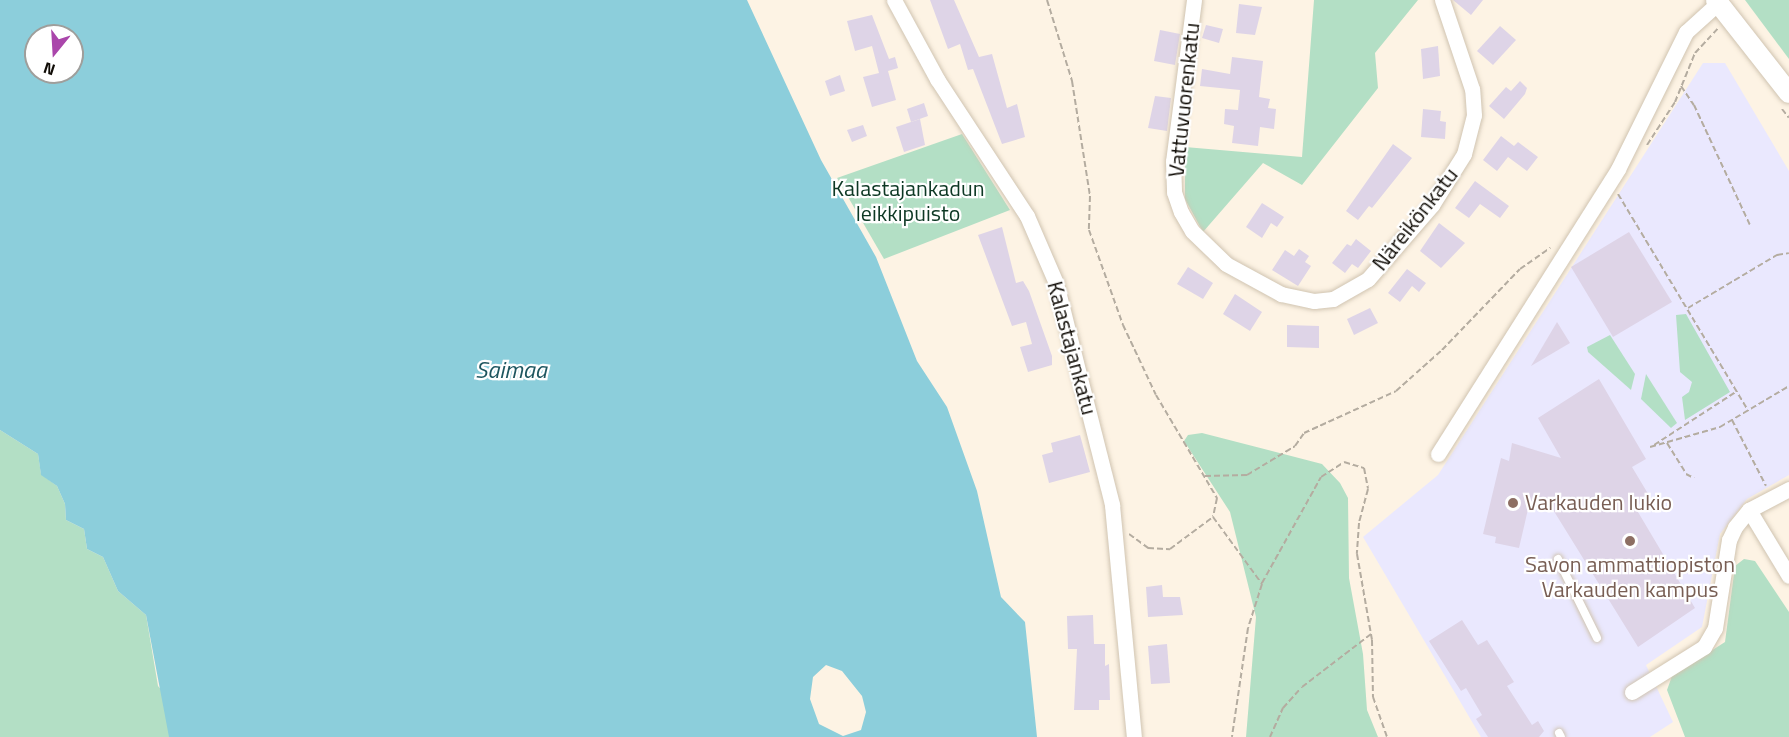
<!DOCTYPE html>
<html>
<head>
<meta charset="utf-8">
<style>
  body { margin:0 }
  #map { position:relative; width:1789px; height:737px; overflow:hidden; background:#fdf3e4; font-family:"Titillium Web",sans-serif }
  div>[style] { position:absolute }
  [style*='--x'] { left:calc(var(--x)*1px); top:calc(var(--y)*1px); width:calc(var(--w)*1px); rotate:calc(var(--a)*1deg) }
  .education>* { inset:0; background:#eae8fe }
  .green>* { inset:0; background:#b3dfc5 }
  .water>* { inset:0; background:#8ccedb }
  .building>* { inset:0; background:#ded4e7 }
  .path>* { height:2px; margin-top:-1px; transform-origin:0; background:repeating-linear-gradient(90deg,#b4aca0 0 6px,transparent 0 9px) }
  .roads { filter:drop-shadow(0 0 2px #d0c4b1) drop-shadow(0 0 2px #d0c4b1) }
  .service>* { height:8px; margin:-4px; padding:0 4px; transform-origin:4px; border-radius:4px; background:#fff }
  .minor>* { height:15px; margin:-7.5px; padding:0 7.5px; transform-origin:7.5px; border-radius:7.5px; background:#fff }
  .tertiary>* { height:20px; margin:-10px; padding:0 10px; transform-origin:10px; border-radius:10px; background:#fff }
  .dots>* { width:16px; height:16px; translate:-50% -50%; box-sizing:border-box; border:3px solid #fff; border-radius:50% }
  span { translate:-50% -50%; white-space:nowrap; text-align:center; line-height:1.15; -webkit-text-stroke:4.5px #fff; paint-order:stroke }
  .street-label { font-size:22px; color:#100c06 }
  .park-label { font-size:22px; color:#0d3824 }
  .education-label { font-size:22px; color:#785e54 }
  .left { translate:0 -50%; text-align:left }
  .water-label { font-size:24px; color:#1e565f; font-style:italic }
  .north { position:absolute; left:24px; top:24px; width:60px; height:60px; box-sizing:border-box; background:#fff; border:2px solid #9f9e9b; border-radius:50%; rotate:198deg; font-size:16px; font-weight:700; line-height:24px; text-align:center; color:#100c06 }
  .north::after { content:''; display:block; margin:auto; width:21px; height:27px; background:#aa46ab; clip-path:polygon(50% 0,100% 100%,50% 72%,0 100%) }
</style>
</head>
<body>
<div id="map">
  <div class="education">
    <div style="clip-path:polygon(1703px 63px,1725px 63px,1789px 171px,1789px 475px,1747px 499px,1720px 534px,1702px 627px,1646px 665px,1673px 722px,1650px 737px,1481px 737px,1363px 537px,1438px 475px)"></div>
  </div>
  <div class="green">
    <div style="clip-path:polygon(1314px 0,1418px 0,1375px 53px,1378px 88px,1302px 185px,1263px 163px,1203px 232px,1185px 199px,1185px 147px,1302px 157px)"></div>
    <div style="clip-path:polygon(1745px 0,1789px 0,1789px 59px)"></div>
    <div style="clip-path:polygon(962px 134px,1010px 210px,884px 259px,837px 178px)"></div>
    <div style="clip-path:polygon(1686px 314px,1730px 392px,1685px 420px,1682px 397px,1689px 392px,1692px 382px,1680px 372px,1676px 315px)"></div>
    <div style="clip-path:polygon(1610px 335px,1635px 374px,1631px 390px,1588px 352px,1587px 347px)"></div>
    <div style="clip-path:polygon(1646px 374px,1677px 423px,1671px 428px,1641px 399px)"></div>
    <div style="clip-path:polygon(0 430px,38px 454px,41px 474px,57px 486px,65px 504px,66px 520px,84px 529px,87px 549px,103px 557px,118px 591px,146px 615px,158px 686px,201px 737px,0 737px)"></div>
    <div style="clip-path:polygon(1202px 433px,1322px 464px,1340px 483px,1348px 498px,1349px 578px,1363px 654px,1367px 710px,1378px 737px,1246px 737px,1256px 617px,1230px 512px,1184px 441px,1188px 435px)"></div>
    <div style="clip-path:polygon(1744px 559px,1755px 561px,1789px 612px,1789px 737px,1685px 737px,1667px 690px,1672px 676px,1725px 642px,1735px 566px)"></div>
  </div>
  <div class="water">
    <div style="clip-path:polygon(evenodd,0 0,747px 0,821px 160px,876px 257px,917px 361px,947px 407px,977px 491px,1001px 597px,1025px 622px,1037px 737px,169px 737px,146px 615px,118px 591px,103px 557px,87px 549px,84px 529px,66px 520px,65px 504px,57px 486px,41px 475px,38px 454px,0 430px,0 0,36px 36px,72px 36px,72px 72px,36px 72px,36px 36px,0 0,826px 665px,842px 671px,862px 696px,866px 712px,861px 730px,843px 736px,819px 724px,810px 699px,813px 677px,826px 665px)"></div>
  </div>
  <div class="building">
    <div style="clip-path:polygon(930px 0,954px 0,979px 57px,992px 54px,1007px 108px,1017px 104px,1025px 137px,1002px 144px,973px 69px,968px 70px,960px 44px,948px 49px)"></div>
    <div style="clip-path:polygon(1453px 0,1483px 0,1471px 15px)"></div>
    <div style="clip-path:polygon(1239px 4px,1262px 7px,1255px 35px,1236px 33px)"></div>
    <div style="clip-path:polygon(872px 15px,889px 59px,895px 57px,898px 68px,888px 71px,896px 100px,872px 107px,863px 77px,879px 73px,872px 46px,855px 51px,847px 21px)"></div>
    <div style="clip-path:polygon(1206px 25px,1223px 29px,1219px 43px,1202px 38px)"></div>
    <div style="clip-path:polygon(1500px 26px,1516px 40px,1493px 65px,1477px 51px)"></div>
    <div style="clip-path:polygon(1160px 30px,1180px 34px,1175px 65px,1154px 61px)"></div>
    <div style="clip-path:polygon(1438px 46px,1440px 76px,1423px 79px,1421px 49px)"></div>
    <div style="clip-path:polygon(1232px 57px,1263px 61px,1259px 97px,1270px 99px,1268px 108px,1276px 109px,1274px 129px,1260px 127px,1258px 146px,1232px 143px,1234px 126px,1224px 124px,1225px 109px,1238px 110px,1240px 90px,1200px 86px,1202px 69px,1230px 74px)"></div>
    <div style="clip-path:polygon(840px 75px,845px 91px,830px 96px,825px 81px)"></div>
    <div style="clip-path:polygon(1520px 81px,1527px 88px,1525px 94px,1504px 119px,1489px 106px,1506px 87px,1511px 91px)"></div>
    <div style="clip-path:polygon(1155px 96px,1171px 98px,1167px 131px,1148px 128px)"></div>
    <div style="clip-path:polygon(924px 103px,928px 116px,911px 122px,907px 109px)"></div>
    <div style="clip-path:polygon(1423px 109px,1441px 111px,1440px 121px,1446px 122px,1445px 139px,1421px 137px)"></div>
    <div style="clip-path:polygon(920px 119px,925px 145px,904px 152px,896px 127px)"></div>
    <div style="clip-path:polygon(863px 125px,867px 136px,852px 142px,847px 130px)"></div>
    <div style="clip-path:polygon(1501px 136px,1514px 146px,1518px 142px,1538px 157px,1527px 171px,1508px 157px,1497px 171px,1483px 160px)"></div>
    <div style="clip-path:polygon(1393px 144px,1412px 158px,1372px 208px,1369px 206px,1358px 220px,1346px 211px)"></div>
    <div style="clip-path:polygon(1475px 181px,1509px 206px,1500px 218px,1480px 204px,1469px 218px,1455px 208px)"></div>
    <div style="clip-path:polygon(1262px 203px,1284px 217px,1277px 227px,1271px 223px,1262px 238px,1246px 227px)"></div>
    <div style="clip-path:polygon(1439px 223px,1465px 243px,1441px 268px,1420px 251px)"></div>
    <div style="clip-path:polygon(1002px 227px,1016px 283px,1023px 281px,1029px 291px,1052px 356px,1052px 365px,1028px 372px,1020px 347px,1032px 344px,1026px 322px,1012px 326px,978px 235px)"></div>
    <div style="clip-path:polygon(1629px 232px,1672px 302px,1613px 337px,1571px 267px)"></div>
    <div style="clip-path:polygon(1356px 239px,1371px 251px,1358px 268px,1352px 264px,1345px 273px,1332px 263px,1347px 244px,1351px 246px)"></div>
    <div style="clip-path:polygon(1299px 249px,1309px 256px,1305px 262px,1311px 266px,1298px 286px,1272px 270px,1285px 250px,1294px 256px)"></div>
    <div style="clip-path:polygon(1188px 267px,1213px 283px,1203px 299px,1177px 284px)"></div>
    <div style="clip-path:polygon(1407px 269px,1426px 283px,1419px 292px,1412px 286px,1400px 302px,1388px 293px)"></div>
    <div style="clip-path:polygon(1235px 294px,1262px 312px,1250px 331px,1223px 314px)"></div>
    <div style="clip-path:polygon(1370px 308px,1378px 323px,1354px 335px,1347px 319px)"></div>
    <div style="clip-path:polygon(1557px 322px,1570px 343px,1531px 366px)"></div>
    <div style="clip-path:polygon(1287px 325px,1319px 326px,1319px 348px,1287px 347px)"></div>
    <div style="clip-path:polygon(1599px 379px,1646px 459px,1632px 467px,1650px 497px,1635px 507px,1695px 608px,1638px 647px,1547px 500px,1538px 506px,1529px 505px,1519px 548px,1495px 543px,1496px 537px,1483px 534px,1501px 458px,1509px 461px,1512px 443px,1561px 458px,1538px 418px)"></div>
    <div style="clip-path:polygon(1080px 435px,1090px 472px,1049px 483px,1042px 455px,1053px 452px,1051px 443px)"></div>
    <div style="clip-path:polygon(1162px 585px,1163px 597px,1180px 597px,1183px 615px,1148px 617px,1146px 587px)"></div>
    <div style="clip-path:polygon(1093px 615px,1094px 644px,1105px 644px,1105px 666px,1109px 664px,1110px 700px,1099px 700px,1099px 710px,1074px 710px,1077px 649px,1068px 649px,1067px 616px)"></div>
    <div style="clip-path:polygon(1462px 620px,1478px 645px,1487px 640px,1514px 682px,1507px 686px,1532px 725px,1538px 721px,1544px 731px,1539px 737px,1488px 737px,1476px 719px,1482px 715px,1466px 688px,1461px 691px,1429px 641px)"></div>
    <div style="clip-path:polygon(1167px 644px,1170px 683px,1151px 684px,1148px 646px)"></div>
  </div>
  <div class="path">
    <div style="--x:1047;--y:0;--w:85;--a:72.8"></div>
    <div style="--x:1072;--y:81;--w:116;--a:81.1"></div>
    <div style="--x:1090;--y:196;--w:34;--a:92"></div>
    <div style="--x:1089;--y:230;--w:101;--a:70.3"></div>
    <div style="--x:1123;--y:325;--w:77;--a:64.8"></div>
    <div style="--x:1156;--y:395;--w:120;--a:59.4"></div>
    <div style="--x:1217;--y:498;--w:19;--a:102"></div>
    <div style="--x:1213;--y:517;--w:83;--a:53.8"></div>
    <div style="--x:1262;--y:584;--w:46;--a:107.7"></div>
    <div style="--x:1248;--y:628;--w:110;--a:98.4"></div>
    <div style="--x:1681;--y:86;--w:23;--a:56"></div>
    <div style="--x:1694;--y:105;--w:132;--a:65"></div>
    <div style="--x:1782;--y:109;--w:11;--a:52"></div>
    <div style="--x:1647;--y:145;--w:51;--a:-56.9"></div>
    <div style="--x:1675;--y:102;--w:53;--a:-67.8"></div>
    <div style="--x:1695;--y:53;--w:34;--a:-47"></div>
    <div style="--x:1618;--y:194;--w:252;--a:59"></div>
    <div style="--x:1688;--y:308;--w:104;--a:-30.8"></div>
    <div style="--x:1777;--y:255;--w:12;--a:-9"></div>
    <div style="--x:1732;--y:420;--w:74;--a:62.7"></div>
    <div style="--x:1667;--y:443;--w:36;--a:58"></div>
    <div style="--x:1686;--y:474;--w:9;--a:27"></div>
    <div style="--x:1654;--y:445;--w:99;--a:-33"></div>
    <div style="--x:1650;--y:447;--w:73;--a:-15.9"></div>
    <div style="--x:1720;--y:427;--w:80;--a:-30.7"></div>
    <div style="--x:1205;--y:476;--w:42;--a:-1.4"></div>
    <div style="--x:1247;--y:475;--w:56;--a:-31.1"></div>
    <div style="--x:1295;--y:446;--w:16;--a:-55"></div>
    <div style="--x:1304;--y:433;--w:101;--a:-24.5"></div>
    <div style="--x:1396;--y:391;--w:62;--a:-41.7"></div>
    <div style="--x:1442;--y:350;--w:112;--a:-46.1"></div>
    <div style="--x:1520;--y:269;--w:37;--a:-35"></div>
    <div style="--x:1129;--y:534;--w:24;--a:36"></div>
    <div style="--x:1148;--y:548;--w:22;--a:3"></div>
    <div style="--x:1170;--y:549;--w:54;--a:-36.7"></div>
    <div style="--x:1262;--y:583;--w:121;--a:-60.9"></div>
    <div style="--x:1321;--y:477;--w:27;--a:-33"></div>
    <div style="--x:1344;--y:462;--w:21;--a:17"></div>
    <div style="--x:1364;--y:468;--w:21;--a:79"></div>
    <div style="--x:1368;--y:489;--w:35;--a:105"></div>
    <div style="--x:1359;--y:523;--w:31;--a:94"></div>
    <div style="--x:1357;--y:554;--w:87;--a:80.1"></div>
    <div style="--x:1372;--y:640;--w:57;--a:89"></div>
    <div style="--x:1373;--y:697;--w:42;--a:70.7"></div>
    <div style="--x:1270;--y:737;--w:32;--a:-66"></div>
    <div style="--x:1283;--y:708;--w:28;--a:-48"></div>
    <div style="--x:1302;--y:687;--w:87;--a:-37.5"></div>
  </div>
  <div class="roads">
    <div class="service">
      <div style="--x:1558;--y:559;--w:88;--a:63.7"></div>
      <div style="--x:1559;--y:733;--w:4;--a:63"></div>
    </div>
    <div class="minor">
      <div style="--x:894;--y:0;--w:90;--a:61.4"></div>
      <div style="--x:937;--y:79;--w:164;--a:56.7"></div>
      <div style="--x:1027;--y:216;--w:73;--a:66.6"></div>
      <div style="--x:1056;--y:283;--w:229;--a:75.8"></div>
      <div style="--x:1112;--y:505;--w:233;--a:84.6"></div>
      <div style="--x:1194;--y:0;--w:162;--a:97.4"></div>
      <div style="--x:1173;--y:161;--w:31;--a:88"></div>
      <div style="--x:1174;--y:192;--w:21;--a:71"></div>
      <div style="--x:1181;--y:212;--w:22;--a:60"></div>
      <div style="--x:1192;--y:231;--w:47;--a:44.1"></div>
      <div style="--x:1226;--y:264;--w:63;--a:28.6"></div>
      <div style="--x:1281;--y:294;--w:34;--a:12"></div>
      <div style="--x:1314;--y:301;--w:19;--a:-6"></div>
      <div style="--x:1333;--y:299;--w:40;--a:-29.7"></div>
      <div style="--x:1368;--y:279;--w:98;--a:-49.1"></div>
      <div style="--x:1432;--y:205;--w:60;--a:-57.9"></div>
      <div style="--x:1464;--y:154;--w:40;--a:-75.6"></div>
      <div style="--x:1474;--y:115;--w:26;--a:-94"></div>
      <div style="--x:1472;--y:89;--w:94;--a:-108.6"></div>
      <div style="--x:1438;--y:454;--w:337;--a:-57.7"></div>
      <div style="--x:1618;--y:169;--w:153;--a:-63.6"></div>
      <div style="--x:1686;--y:32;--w:43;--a:-42.2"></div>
      <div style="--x:1749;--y:510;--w:77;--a:58.8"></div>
      <div style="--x:1632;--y:692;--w:85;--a:-32"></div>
      <div style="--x:1704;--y:647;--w:22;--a:-60"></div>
      <div style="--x:1715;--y:628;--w:89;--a:-81"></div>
      <div style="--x:1729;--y:540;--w:14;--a:-65"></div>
      <div style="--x:1735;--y:527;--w:22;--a:-51"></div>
      <div style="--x:1749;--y:510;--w:45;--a:-27.7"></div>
    </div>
    <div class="tertiary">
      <div style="--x:1716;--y:0;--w:118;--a:51.9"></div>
    </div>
  </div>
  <div class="dots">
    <div style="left:1513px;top:503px;background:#8d6e63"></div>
    <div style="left:1630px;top:541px;background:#8d6e63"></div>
  </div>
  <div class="street-label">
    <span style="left:1184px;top:100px;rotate:-84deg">Vattuvuorenkatu</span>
    <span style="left:1415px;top:219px;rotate:-52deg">Näreikönkatu</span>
    <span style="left:1072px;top:348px;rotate:75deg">Kalastajankatu</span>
  </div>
  <div class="park-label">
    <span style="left:908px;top:201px">Kalastajankadun<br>leikkipuisto</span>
  </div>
  <div class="education-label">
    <span class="left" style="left:1525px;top:503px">Varkauden lukio</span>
    <span style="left:1630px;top:577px">Savon ammattiopiston<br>Varkauden kampus</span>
  </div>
  <div class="water-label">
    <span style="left:511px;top:370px">Saimaa</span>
  </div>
  <div class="north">N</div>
</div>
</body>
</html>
